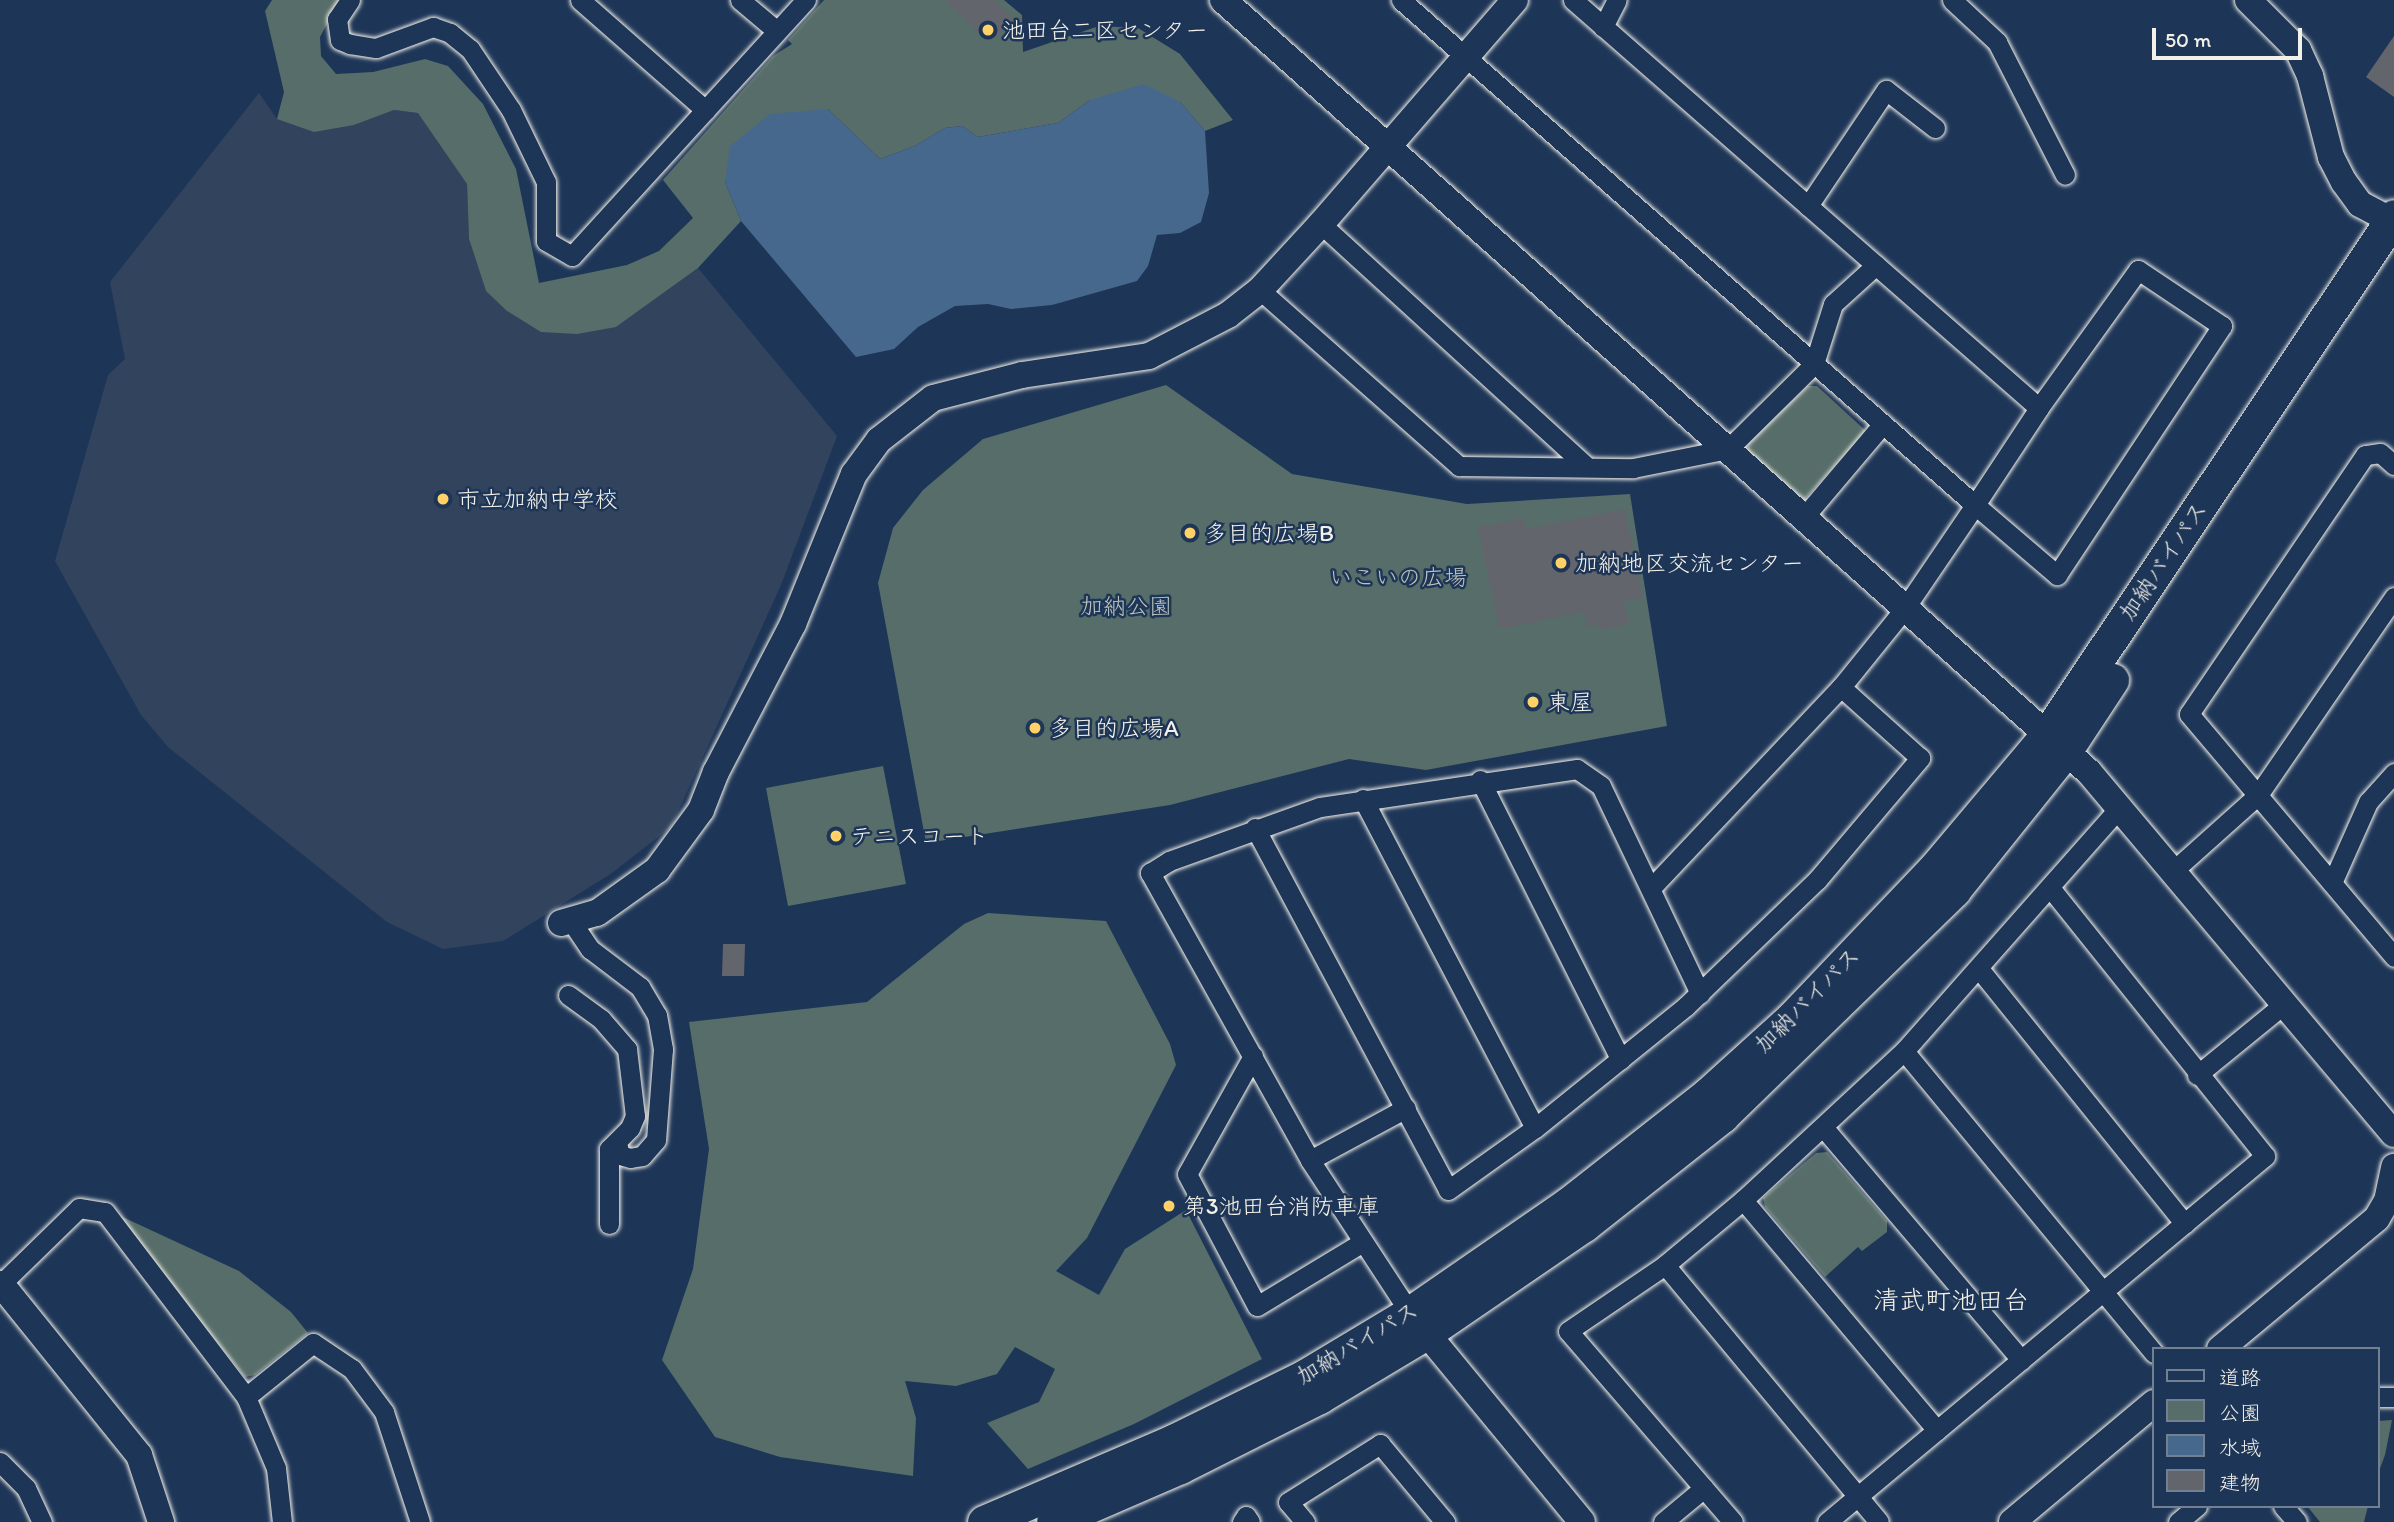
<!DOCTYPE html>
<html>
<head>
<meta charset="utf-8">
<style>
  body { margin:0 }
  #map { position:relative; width:2394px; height:1522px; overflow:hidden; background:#1d3557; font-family:Itim,"Klee One",sans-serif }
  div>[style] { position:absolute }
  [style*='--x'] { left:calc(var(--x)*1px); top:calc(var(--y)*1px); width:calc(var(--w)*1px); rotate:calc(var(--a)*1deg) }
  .built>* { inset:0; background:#32435e }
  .green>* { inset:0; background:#566d69 }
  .water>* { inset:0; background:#47688d }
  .building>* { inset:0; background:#63656d }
  .roads { filter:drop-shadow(0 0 2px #f4f1e8) drop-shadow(0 0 2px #f4f1e8) }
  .street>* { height:19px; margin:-9.5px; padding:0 9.5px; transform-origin:9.5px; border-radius:9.5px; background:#1d3557 }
  .secondary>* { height:26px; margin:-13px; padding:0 13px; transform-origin:13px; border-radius:13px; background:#1d3557 }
  .highway>* { height:33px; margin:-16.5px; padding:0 16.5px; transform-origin:16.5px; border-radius:16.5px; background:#1d3557 }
  .dots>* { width:19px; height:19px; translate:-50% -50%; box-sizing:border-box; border:4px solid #1d3557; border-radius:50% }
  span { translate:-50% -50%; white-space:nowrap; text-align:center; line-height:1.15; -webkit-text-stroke:5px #1d3557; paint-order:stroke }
  .poi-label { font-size:23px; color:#f4f1e8 }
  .left { translate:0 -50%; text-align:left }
  .street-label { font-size:23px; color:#f4f1e8 }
  .park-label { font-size:23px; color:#bdc3bc }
  .quarter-label { font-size:26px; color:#f4f1e8 }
  .legend { position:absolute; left:2152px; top:1347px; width:228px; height:161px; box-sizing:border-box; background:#1d3557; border:2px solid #738091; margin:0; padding:9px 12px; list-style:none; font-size:21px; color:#f4f1e8 }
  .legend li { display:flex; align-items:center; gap:14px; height:35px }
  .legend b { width:35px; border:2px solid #738091 }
  .scale { position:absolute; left:2152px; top:28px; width:150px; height:32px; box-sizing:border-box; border:4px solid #f4f1e8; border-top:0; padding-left:9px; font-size:21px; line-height:24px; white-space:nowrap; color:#f4f1e8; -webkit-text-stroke:5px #1d3557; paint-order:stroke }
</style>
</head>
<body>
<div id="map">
  <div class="built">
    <div style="clip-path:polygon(259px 93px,277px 119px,354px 125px,394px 110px,418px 113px,446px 135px,467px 184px,469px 239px,486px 291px,616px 327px,698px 268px,837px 436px,781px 585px,671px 827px,612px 873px,503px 941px,443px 949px,387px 922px,168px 747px,141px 715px,55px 561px,108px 375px,125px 359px,110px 282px)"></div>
  </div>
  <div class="green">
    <div style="clip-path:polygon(272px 0,340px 0,320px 37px,321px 56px,336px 74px,373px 72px,425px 59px,448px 66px,483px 104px,516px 169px,539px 283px,627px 265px,659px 251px,693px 218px,663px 180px,773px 56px,792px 44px,788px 40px,824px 0,1004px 0,1022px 15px,1023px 52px,1099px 26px,1138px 28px,1180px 54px,1233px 120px,1205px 131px,1180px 102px,1090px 100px,1058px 123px,978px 137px,962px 126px,945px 128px,915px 146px,880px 159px,828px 109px,725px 182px,741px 221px,698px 268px,616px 327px,577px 334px,541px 332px,507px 311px,486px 291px,469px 239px,467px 184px,418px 113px,394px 110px,354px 125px,314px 132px,277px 119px,284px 92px,265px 11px)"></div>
    <div style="clip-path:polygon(1166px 385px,1292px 474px,1467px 504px,1630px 494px,1667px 726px,1426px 770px,1349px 759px,1170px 805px,926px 843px,878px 583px,893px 528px,923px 490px,983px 439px)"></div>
    <div style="clip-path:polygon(1808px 386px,1817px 386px,1866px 431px,1803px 501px,1748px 454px,1748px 442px)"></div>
    <div style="clip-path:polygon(883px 766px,906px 884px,788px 906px,766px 788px)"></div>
    <div style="clip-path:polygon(988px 913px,1106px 921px,1170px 1044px,1176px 1065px,1087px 1238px,1056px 1271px,1099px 1295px,1125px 1249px,1186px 1210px,1262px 1359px,1134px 1424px,1028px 1469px,987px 1423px,1039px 1402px,1055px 1369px,1015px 1347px,997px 1374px,956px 1386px,905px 1381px,916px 1418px,913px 1476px,780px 1457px,715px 1437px,662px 1360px,693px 1269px,709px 1149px,689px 1022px,867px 1002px,964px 924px)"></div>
    <div style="clip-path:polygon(1827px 1152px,1887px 1221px,1887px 1232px,1862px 1251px,1858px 1247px,1825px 1277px,1765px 1207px,1763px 1198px,1816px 1153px)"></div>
    <div style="clip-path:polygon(114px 1213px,239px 1271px,291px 1312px,308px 1333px,255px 1375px,245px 1377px)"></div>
    <div style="clip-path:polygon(2392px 1420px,2385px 1455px,2378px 1474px,2378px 1421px)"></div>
    <div style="clip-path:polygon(2307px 1506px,2368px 1506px,2364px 1522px,2320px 1522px)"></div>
  </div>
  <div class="water">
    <div style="clip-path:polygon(1144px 84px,1180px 102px,1205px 131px,1209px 193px,1201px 222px,1180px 233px,1157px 235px,1148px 266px,1137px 281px,1052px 305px,1011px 309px,988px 304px,955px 306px,918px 327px,894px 349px,856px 357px,741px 221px,725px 182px,730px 146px,770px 114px,828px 109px,880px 159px,915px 146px,945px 128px,962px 126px,978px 137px,1058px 123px,1090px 100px)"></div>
  </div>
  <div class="building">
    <div style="clip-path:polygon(945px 0,994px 0,1013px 18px,989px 43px)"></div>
    <div style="clip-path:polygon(2394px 36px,2394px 97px,2366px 77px)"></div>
    <div style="clip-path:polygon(1625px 509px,1643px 598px,1624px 602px,1629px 624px,1600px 630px,1599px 625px,1587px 627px,1584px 612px,1499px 629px,1478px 527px,1524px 518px,1526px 529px)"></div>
    <div style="clip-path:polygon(723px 944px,745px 944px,744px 976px,722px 976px)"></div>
  </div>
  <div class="roads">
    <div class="street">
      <div style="--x:350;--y:0;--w:23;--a:124"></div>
      <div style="--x:337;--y:19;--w:21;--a:82"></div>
      <div style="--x:340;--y:40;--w:11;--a:22"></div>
      <div style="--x:350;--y:44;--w:26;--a:9"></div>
      <div style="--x:376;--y:48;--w:61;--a:-20.2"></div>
      <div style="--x:433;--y:27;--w:18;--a:19"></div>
      <div style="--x:450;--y:33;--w:26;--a:39"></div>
      <div style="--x:470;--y:49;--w:73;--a:56.1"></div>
      <div style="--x:511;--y:110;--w:80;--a:64.1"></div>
      <div style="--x:546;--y:182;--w:59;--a:90"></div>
      <div style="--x:546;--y:241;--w:30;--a:30"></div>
      <div style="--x:572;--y:256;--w:347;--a:-47.6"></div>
      <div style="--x:580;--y:0;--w:167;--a:41.3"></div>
      <div style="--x:740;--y:0;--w:48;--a:40"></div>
      <div style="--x:1401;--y:0;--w:765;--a:41.34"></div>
      <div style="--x:1975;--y:505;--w:108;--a:40.5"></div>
      <div style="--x:2057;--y:575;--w:299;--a:-56.5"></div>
      <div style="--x:2222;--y:326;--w:101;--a:-146.3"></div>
      <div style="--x:2138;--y:270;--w:170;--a:125.7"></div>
      <div style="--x:2039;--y:408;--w:116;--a:123.4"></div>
      <div style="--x:1975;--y:505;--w:125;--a:124.2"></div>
      <div style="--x:1905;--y:608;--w:102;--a:129"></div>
      <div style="--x:1841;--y:687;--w:277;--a:133.4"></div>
      <div style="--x:1573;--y:0;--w:619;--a:41.2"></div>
      <div style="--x:1952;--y:0;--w:62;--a:43"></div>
      <div style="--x:1997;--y:42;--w:149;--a:62.9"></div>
      <div style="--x:1603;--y:27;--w:30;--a:-63"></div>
      <div style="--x:1808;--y:206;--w:140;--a:-56.1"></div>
      <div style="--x:1886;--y:90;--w:62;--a:37.8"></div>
      <div style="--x:1321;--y:224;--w:360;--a:42.4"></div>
      <div style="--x:1260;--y:290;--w:266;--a:41.5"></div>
      <div style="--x:1459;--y:466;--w:174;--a:0.7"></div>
      <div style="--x:1633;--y:468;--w:97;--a:-11.3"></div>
      <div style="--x:1728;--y:449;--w:121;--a:-44.7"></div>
      <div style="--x:1814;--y:364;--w:63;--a:-72.4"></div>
      <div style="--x:1833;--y:304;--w:58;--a:-42.2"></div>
      <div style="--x:2394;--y:465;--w:18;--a:-139"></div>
      <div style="--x:2380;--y:453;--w:15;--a:172"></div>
      <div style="--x:2365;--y:455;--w:313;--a:124.2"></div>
      <div style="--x:2189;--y:714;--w:318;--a:49.8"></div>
      <div style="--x:1804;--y:517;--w:122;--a:-49.7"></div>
      <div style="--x:1480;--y:780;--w:313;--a:63.3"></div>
      <div style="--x:1363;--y:799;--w:371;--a:62.4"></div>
      <div style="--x:1255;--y:828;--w:410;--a:61.9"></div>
      <div style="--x:1448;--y:1190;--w:107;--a:-35.5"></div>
      <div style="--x:1535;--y:1128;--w:194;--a:-38.9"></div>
      <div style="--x:1686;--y:1006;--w:182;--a:-43.9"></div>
      <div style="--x:1817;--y:880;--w:160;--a:-49.8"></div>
      <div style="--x:1920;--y:758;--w:106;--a:-138.1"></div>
      <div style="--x:2173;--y:871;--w:114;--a:-41.8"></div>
      <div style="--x:2258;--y:795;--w:240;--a:-55.5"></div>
      <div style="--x:2332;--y:883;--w:89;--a:-66"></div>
      <div style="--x:2368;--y:802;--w:39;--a:-48"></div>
      <div style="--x:571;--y:921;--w:34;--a:56"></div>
      <div style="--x:590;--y:949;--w:63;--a:37.2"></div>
      <div style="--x:640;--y:987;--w:33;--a:59"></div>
      <div style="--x:657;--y:1015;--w:35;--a:80"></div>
      <div style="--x:663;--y:1049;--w:91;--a:94.4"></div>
      <div style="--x:656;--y:1140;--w:21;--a:131"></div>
      <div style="--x:642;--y:1156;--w:12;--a:171"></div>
      <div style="--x:630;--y:1158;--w:10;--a:-163"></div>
      <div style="--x:620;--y:1155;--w:12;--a:-104"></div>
      <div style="--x:1980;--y:970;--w:326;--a:51.1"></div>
      <div style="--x:568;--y:995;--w:41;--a:36"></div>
      <div style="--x:601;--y:1019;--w:40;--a:49"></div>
      <div style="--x:627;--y:1049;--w:67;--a:83.2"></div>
      <div style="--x:635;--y:1116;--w:13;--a:113"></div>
      <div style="--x:630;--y:1128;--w:30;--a:135"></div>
      <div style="--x:609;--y:1149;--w:75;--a:90"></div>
      <div style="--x:1904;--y:1051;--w:392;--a:50.4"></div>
      <div style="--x:1253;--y:1056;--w:135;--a:119.2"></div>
      <div style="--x:1187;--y:1174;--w:149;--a:62.1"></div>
      <div style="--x:1257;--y:1306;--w:122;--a:-31.2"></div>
      <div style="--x:2197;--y:1075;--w:112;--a:-39.2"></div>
      <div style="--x:1823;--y:1127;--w:306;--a:49.6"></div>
      <div style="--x:1310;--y:1160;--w:109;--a:-28.4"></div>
      <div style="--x:1743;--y:1200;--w:301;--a:49.9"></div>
      <div style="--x:1665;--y:1265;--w:334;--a:50.2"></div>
      <div style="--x:0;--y:1285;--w:110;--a:-44.3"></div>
      <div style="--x:79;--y:1208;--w:26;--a:9"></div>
      <div style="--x:105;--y:1212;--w:233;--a:52.7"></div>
      <div style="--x:246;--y:1397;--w:77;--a:67.1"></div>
      <div style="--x:276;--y:1468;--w:54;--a:83.7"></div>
      <div style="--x:1410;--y:1313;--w:183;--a:-123.2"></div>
      <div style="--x:1310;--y:1160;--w:329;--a:-119.1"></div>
      <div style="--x:1150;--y:873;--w:22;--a:-32"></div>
      <div style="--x:1169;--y:861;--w:160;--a:-19.7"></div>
      <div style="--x:1320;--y:807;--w:260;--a:-8.4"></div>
      <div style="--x:1577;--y:769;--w:29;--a:35"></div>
      <div style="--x:1601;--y:786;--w:230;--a:64.5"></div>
      <div style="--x:246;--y:1397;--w:86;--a:-38.9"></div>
      <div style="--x:313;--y:1343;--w:47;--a:33.7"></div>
      <div style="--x:352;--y:1369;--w:54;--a:53.3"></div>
      <div style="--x:384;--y:1412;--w:116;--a:71.9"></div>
      <div style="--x:2378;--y:1397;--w:16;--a:0"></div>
      <div style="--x:0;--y:1462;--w:37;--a:45"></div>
      <div style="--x:26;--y:1488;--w:38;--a:65"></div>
      <div style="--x:2283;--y:1506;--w:21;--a:49"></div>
      <div style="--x:1242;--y:1522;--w:7;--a:-56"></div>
      <div style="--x:1246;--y:1516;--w:7;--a:56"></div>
      <div style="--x:1305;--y:1522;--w:26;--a:-130"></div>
      <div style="--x:1288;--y:1502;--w:109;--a:-32.2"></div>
      <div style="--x:1380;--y:1444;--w:102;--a:50.2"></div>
      <div style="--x:1663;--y:1522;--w:53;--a:-39.7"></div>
      <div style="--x:1733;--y:1522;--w:252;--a:-130.8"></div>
      <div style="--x:1568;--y:1331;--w:117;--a:-34.2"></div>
      <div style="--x:1665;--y:1265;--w:102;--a:-39.8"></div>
      <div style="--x:1743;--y:1200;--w:219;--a:-42.8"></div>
      <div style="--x:1904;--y:1051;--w:324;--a:-48.5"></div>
      <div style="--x:1827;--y:1522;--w:571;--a:-39.88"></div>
      <div style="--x:2265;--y:1156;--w:342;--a:-128.7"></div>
      <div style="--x:2178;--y:1522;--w:25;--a:-40"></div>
    </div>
    <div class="secondary">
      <div style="--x:1223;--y:0;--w:1160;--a:41.72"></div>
      <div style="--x:2089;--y:772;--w:473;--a:49.9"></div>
      <div style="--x:2248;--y:0;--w:71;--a:45"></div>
      <div style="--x:2298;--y:50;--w:29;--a:65"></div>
      <div style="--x:2310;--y:76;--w:84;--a:75.5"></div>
      <div style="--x:2331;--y:157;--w:28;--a:63"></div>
      <div style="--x:2344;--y:182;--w:27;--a:54"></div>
      <div style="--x:2360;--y:204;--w:38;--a:28"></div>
      <div style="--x:561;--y:923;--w:37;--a:-16"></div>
      <div style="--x:597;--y:913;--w:74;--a:-35.6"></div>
      <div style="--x:657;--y:870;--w:74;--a:-53.7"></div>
      <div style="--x:701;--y:810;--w:41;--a:-68.5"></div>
      <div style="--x:716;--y:772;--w:167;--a:-62.5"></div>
      <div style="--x:793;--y:624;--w:162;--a:-67.9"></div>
      <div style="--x:854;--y:474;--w:42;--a:-53.7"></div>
      <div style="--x:879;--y:440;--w:68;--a:-37.9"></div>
      <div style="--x:933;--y:398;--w:92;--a:-14.5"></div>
      <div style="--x:1022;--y:375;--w:128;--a:-8.5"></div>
      <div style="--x:1149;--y:356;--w:89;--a:-27.4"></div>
      <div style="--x:1228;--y:315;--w:41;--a:-38"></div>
      <div style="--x:1260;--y:290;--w:90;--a:-47.3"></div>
      <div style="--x:1321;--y:224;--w:296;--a:-49.1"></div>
      <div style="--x:1;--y:1284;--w:220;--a:51.1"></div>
      <div style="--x:139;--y:1455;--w:71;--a:71.8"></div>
      <div style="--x:1414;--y:1318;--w:264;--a:50.5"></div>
      <div style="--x:2220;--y:1349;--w:204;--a:-39.8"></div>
      <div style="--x:2377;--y:1218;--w:20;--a:-60"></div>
      <div style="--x:2387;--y:1201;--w:35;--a:-78"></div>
      <div style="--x:2012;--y:1522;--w:185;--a:-40"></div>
    </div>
    <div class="highway">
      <div style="--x:984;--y:1522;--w:206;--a:-23.2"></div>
      <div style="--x:1173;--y:1441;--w:147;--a:-26.2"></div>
      <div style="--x:1305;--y:1376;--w:122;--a:-31"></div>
      <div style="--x:1410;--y:1313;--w:192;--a:-34.6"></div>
      <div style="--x:1568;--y:1204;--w:177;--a:-38.1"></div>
      <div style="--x:1707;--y:1095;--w:115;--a:-42.2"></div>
      <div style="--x:1792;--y:1018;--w:206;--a:-46.4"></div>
      <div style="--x:1934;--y:869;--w:175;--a:-49.9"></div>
      <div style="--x:2047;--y:735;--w:624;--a:-56.23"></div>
      <div style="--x:1053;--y:1522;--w:138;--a:-23.4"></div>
      <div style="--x:1180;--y:1467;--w:156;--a:-26.7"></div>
      <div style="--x:1319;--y:1397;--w:125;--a:-30.9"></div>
      <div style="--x:1426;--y:1333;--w:191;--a:-34.4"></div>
      <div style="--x:1584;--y:1225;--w:176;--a:-38.3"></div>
      <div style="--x:1722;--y:1116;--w:324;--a:-44.2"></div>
      <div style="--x:1954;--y:890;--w:179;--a:-51.3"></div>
      <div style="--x:2066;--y:750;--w:84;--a:-56.7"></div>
    </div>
  </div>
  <div class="dots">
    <div style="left:988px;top:30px;background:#ffd166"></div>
    <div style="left:443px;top:499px;background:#ffd166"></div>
    <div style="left:1190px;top:533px;background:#ffd166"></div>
    <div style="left:1561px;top:563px;background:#ffd166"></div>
    <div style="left:1533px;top:702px;background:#ffd166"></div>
    <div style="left:1035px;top:728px;background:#ffd166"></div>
    <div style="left:836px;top:836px;background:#ffd166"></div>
    <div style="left:1169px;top:1206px;background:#ffd166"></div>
  </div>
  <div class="poi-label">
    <span class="left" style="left:1002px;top:30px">池田台二区センター</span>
    <span class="left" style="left:457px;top:499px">市立加納中学校</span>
    <span class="left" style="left:1204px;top:533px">多目的広場B</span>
    <span class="left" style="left:1575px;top:563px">加納地区交流センター</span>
    <span class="left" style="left:1547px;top:702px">東屋</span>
    <span class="left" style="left:1049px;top:728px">多目的広場A</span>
    <span class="left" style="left:850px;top:836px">テニスコート</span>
    <span class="left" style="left:1183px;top:1206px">第3池田台消防車庫</span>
  </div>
  <div class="street-label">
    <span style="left:2163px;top:561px;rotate:-56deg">加納バイパス</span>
    <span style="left:1807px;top:1000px;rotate:-45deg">加納バイパス</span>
    <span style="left:1357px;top:1343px;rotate:-31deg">加納バイパス</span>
  </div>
  <div class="park-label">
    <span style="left:1398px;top:577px">いこいの広場</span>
    <span style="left:1126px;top:606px">加納公園</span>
  </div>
  <div class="quarter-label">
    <span style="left:1951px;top:1301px">清武町池田台</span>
  </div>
  <ul class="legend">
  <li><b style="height:9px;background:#1d3557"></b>道路</li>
  <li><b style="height:19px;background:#566d69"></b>公園</li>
  <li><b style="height:19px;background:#47688d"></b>水域</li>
  <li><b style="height:19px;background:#63656d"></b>建物</li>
  </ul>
  <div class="scale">50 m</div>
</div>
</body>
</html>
